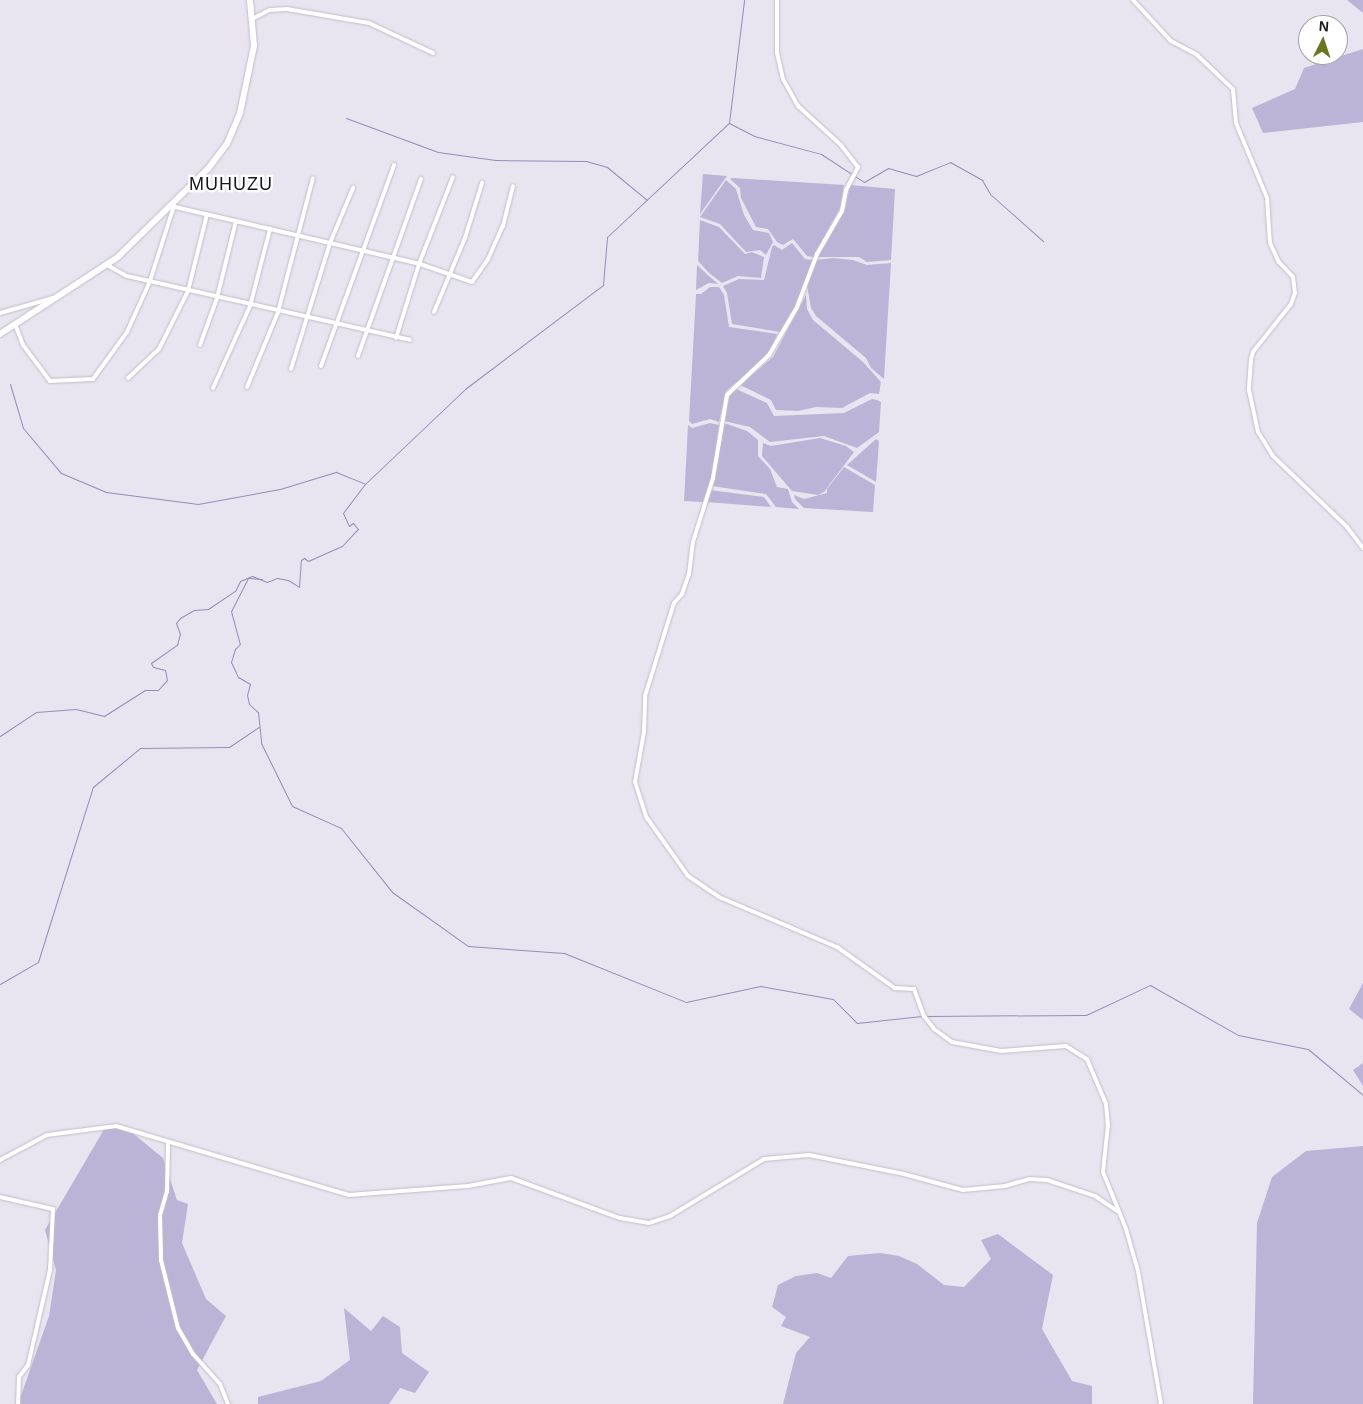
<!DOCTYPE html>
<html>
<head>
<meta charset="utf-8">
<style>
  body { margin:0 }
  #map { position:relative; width:1363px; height:1404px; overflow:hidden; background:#e8e5f0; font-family:Arial,sans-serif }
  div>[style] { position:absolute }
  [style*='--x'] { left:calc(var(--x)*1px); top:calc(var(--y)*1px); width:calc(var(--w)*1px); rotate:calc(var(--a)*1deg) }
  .green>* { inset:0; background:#bbb4d6 }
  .stream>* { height:1px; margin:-0.5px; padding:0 0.5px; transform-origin:0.5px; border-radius:0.5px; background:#968bba }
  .roads { filter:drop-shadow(0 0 1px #bfbdc8) drop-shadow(0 0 1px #bfbdc8) }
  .minor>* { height:4px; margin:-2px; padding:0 2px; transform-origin:2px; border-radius:2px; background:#fff }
  .primary>* { height:5.5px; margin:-2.75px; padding:0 2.75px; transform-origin:2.75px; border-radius:2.75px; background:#fff }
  span { translate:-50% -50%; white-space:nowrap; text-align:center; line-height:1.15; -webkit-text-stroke:4.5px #fff; paint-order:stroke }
  .quarter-label { font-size:18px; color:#18171b; letter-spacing:1px }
  .north { position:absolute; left:1298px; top:15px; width:50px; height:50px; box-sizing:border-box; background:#fff; border:1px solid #a3a2a4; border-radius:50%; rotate:4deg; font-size:14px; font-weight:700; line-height:20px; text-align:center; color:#18171b }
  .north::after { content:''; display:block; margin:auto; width:18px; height:22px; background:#6c751f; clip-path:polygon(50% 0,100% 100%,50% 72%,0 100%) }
</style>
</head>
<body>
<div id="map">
  <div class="green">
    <div style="clip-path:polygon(1347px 0,1363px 0,1363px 13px)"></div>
    <div style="clip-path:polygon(1363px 49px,1363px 122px,1263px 133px,1252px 108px,1295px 89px,1304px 68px)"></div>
    <div style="clip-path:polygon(703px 174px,727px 176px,700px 214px)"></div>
    <div style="clip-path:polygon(733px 178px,844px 185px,840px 208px,813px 257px,807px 256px,793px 239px,783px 245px,777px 242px,768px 229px,756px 227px,741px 198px,740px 188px,730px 179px)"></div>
    <div style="clip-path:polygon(726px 180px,736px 189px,744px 215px,753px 230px,769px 233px,773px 242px,766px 255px,760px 250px,746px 252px,720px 224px,700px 217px)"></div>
    <div style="clip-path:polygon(850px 185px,895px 189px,891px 260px,867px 262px,859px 257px,818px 257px,845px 209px)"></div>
    <div style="clip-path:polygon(700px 220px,719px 227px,745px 254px,752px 252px,764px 257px,761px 278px,738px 276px,722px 283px,709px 273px,698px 261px)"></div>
    <div style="clip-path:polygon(792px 243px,805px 259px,813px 260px,799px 300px,780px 332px,732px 324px,727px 293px,723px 286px,739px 279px,764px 280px,772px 247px,774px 245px,782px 250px)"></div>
    <div style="clip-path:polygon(833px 258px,853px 260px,867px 265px,891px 263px,884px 379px,871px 368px,866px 358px,816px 316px,811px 308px,807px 285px,816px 260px)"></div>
    <div style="clip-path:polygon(697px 265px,709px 276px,718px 284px,709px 283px,696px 290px)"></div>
    <div style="clip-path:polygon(710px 287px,719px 287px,724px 295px,729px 327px,777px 334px,769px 355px,726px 391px,719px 422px,710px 419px,692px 424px,689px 421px,696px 294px,701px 294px)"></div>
    <div style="clip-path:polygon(806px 295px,807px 309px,813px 320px,863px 362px,881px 382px,879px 394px,870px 393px,842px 408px,816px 407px,798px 411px,776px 410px,771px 400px,740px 385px,773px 357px)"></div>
    <div style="clip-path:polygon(734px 388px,767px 403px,774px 416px,844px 413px,872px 399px,877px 400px,881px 402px,879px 432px,857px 448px,824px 436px,770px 442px,750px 427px,724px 421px,730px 393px)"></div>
    <div style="clip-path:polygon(710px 423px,719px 425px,712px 476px,703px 502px,684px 501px,688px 425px,692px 428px)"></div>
    <div style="clip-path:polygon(727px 424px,747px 431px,758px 440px,758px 456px,770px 469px,777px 487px,788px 489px,792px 502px,799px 509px,776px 507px,766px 494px,712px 486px,722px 425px)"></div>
    <div style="clip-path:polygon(820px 438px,846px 446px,854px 452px,824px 492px,818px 495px,792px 491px,762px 456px,763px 443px,771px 446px)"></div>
    <div style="clip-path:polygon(876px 439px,879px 441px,876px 482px,847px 465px)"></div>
    <div style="clip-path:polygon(844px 467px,875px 485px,873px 512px,804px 508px,795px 499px,794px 495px,804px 499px,827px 493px,827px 489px)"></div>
    <div style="clip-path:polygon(710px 490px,764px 497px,771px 507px,706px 502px)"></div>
    <div style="clip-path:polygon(1363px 983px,1363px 1020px,1349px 1009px)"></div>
    <div style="clip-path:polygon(1363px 1063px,1363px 1086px,1353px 1070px)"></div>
    <div style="clip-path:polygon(106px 1126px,124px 1126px,163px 1158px,177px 1200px,188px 1204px,182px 1243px,206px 1299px,226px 1316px,197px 1370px,217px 1404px,18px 1404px,49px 1316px,56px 1270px,45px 1230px)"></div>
    <div style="clip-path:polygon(1363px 1146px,1363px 1404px,1253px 1404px,1257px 1223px,1272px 1177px,1306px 1151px)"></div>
    <div style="clip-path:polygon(998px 1234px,1053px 1275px,1042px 1329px,1072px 1381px,1092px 1386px,1092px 1404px,783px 1404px,796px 1353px,810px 1337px,781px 1326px,786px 1317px,772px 1307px,778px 1285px,796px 1276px,817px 1273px,831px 1278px,848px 1256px,880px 1253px,899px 1256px,917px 1264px,944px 1285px,964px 1287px,991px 1259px,981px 1240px)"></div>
    <div style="clip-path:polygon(344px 1308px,371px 1331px,383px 1316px,400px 1327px,402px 1353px,429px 1372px,415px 1393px,400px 1388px,389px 1404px,258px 1404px,258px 1397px,321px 1381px,350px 1360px)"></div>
  </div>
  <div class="stream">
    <div style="--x:346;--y:118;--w:98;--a:20.3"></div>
    <div style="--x:438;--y:152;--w:58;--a:8"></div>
    <div style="--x:495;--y:160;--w:91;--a:0.6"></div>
    <div style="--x:586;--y:161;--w:22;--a:16"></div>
    <div style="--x:607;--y:167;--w:52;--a:39.5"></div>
    <div style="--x:729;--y:123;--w:28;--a:27"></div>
    <div style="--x:754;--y:136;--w:69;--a:15"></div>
    <div style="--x:821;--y:154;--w:51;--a:33.1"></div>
    <div style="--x:864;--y:182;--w:28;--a:-30"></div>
    <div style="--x:888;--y:168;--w:29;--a:16"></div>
    <div style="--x:916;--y:176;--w:37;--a:-22"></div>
    <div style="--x:950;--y:162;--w:37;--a:29"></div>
    <div style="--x:982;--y:180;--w:16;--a:60"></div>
    <div style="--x:990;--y:194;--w:71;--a:41.6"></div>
    <div style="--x:10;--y:384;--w:46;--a:73.5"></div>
    <div style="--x:23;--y:428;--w:59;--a:49.8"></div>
    <div style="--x:61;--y:473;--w:49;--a:22.9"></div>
    <div style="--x:106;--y:492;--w:93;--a:7.4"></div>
    <div style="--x:198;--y:504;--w:83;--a:-10.4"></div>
    <div style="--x:280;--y:489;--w:59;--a:-16.9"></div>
    <div style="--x:336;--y:472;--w:31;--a:22"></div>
    <div style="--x:262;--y:579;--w:14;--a:-176"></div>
    <div style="--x:248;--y:578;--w:37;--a:117"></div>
    <div style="--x:231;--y:611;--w:34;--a:75"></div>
    <div style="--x:240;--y:644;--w:7;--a:135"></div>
    <div style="--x:235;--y:649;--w:14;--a:107"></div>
    <div style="--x:231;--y:662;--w:17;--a:65"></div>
    <div style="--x:238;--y:677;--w:14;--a:30"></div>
    <div style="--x:250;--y:684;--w:11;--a:105"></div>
    <div style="--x:247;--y:695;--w:9;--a:77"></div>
    <div style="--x:249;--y:704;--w:12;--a:42"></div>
    <div style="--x:258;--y:712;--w:31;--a:84"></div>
    <div style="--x:261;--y:743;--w:70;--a:63.8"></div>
    <div style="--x:292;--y:806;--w:54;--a:24.2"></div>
    <div style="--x:341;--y:828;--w:82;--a:51.4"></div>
    <div style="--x:392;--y:892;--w:93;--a:35.4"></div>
    <div style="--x:468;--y:946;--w:96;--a:4.2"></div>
    <div style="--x:564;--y:953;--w:131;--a:21.9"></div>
    <div style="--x:686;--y:1002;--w:76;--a:-12.2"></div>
    <div style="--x:760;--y:986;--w:74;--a:10.1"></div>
    <div style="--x:833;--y:999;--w:34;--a:45"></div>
    <div style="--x:857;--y:1023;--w:65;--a:-6.1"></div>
    <div style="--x:0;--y:736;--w:43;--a:-33.7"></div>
    <div style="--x:36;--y:712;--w:40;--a:-4.3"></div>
    <div style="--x:76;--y:709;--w:29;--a:14"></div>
    <div style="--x:104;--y:716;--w:49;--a:-32.4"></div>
    <div style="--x:145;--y:690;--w:13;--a:0"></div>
    <div style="--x:158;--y:690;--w:13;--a:-48"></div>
    <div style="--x:167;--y:680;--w:10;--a:-101"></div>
    <div style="--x:165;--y:670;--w:12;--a:-166"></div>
    <div style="--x:153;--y:667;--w:4;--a:-117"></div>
    <div style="--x:151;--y:663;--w:32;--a:-35"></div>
    <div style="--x:177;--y:645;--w:11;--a:-75"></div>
    <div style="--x:180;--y:634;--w:12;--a:-110"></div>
    <div style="--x:176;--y:623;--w:6;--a:-51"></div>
    <div style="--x:180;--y:618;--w:16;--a:-30"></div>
    <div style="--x:194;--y:610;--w:14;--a:-4"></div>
    <div style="--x:208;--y:609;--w:32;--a:-34"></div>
    <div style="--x:235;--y:591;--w:11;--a:-63"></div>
    <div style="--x:240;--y:581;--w:13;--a:-23"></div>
    <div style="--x:252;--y:576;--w:16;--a:22"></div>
    <div style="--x:267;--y:582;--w:11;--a:-22"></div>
    <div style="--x:277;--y:578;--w:11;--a:10"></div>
    <div style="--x:288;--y:580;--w:13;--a:32"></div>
    <div style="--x:299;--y:587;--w:27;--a:-86"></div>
    <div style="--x:301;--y:560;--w:4;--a:-34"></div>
    <div style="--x:304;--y:558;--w:5;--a:37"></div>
    <div style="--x:308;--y:561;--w:37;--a:-24"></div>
    <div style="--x:342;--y:546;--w:23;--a:-47"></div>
    <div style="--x:358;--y:529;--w:8;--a:-130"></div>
    <div style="--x:353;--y:523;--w:5;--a:143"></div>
    <div style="--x:349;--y:526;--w:14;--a:-115"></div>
    <div style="--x:343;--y:513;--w:36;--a:-53"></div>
    <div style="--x:365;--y:484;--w:138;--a:-43.5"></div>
    <div style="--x:465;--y:389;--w:173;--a:-37"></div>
    <div style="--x:603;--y:285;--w:48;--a:-85.2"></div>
    <div style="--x:607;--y:237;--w:167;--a:-43.1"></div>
    <div style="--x:729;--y:123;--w:124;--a:-83"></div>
    <div style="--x:0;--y:984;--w:44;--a:-30.1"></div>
    <div style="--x:38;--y:962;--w:183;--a:-72.6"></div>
    <div style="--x:93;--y:787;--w:61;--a:-39.7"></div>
    <div style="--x:140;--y:748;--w:89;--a:-0.6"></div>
    <div style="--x:229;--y:747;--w:36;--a:-34"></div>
    <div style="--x:926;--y:1016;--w:160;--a:-0.4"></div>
    <div style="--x:1086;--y:1015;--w:71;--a:-25.1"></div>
    <div style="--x:1150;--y:985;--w:101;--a:29.6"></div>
    <div style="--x:1238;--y:1035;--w:71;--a:11.3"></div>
    <div style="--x:1308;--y:1049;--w:72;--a:39.9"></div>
  </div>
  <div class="roads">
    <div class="minor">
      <div style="--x:1133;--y:0;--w:56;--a:47.2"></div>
      <div style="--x:1171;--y:41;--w:30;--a:28"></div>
      <div style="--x:1197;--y:55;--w:50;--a:43.4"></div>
      <div style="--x:1233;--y:89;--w:34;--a:85"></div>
      <div style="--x:1236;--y:123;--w:81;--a:67.5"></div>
      <div style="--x:1267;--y:198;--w:45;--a:86.2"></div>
      <div style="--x:1270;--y:243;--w:21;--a:65"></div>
      <div style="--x:1279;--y:262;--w:21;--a:47"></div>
      <div style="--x:1293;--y:277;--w:16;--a:83"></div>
      <div style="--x:1295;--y:293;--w:12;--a:110"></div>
      <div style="--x:1291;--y:304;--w:61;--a:128.4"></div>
      <div style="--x:1253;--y:352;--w:7;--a:106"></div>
      <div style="--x:1251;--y:359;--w:31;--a:94"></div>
      <div style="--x:1249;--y:390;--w:43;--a:77.9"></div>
      <div style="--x:1258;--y:432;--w:28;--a:58"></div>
      <div style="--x:1273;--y:456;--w:103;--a:43.8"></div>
      <div style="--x:1347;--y:527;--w:26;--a:53"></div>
      <div style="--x:254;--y:18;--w:18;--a:-27"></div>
      <div style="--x:270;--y:10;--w:17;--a:-3"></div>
      <div style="--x:287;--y:9;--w:83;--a:9.7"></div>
      <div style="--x:369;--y:23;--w:71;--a:25.1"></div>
      <div style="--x:171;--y:206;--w:256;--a:13.1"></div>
      <div style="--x:420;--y:264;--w:55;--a:19.1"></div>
      <div style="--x:472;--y:282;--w:28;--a:-55"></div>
      <div style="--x:488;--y:259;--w:36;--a:-66"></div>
      <div style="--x:503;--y:226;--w:41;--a:-76"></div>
      <div style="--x:107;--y:265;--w:23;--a:29"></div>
      <div style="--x:127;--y:276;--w:290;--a:12.7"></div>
      <div style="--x:434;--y:312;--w:80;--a:-67.3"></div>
      <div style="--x:465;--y:238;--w:58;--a:-72.8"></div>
      <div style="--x:0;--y:313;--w:55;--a:-15.8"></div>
      <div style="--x:15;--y:324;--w:22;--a:69"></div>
      <div style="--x:23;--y:345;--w:45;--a:53.1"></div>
      <div style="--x:50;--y:381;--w:43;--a:-2.7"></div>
      <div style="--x:93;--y:379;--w:58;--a:-54.1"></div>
      <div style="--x:127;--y:332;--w:56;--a:-65.7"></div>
      <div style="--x:150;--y:281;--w:79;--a:-72.3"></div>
      <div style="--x:396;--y:338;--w:77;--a:-72.7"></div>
      <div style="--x:419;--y:264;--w:93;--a:-68.7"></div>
      <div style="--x:200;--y:345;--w:50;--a:-70.1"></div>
      <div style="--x:217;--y:298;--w:79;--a:-76.1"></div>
      <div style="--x:358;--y:356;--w:188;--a:-70.4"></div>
      <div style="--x:321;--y:366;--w:214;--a:-70"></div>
      <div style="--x:291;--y:369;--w:132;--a:-72.8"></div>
      <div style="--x:330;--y:243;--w:60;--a:-67.3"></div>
      <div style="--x:128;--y:378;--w:42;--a:-43.1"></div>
      <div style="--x:159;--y:349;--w:65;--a:-63.4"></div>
      <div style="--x:188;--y:291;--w:79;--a:-76.1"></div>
      <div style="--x:247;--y:387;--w:81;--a:-67.5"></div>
      <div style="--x:278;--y:312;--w:138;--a:-75.4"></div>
      <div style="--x:213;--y:388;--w:90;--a:-65.7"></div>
      <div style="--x:250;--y:306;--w:80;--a:-75.4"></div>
      <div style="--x:635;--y:782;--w:38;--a:72"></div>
      <div style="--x:647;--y:818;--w:71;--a:54.7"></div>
      <div style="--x:688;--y:876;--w:37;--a:34"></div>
      <div style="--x:719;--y:897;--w:128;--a:23"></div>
      <div style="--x:837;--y:947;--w:71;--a:35.3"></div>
      <div style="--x:895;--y:988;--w:19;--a:3"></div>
      <div style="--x:914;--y:989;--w:29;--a:70"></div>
      <div style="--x:924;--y:1016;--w:16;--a:52"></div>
      <div style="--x:934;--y:1029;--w:22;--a:36"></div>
      <div style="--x:952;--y:1042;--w:50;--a:10.4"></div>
      <div style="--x:1001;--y:1051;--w:65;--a:-4.4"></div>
      <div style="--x:1066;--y:1046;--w:25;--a:32"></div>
      <div style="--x:1087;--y:1059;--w:49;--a:67.1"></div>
      <div style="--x:1106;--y:1104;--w:21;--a:85"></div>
      <div style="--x:1108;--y:1125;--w:47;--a:96.1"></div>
      <div style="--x:1103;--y:1172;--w:61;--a:68"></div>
      <div style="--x:1126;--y:1229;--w:44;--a:74.1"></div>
      <div style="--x:1138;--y:1271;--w:135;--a:80.2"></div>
      <div style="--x:635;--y:782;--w:51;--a:-79.8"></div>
      <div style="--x:644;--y:732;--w:36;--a:-88"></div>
      <div style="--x:645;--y:696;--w:97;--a:-72.7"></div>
      <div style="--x:674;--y:603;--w:12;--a:-48"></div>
      <div style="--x:682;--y:594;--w:21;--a:-71"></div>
      <div style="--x:689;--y:574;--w:32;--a:-83"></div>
      <div style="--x:693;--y:542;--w:67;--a:-72.6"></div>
      <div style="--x:713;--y:478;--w:84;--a:-80.4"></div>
      <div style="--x:727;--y:395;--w:58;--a:-43.6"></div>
      <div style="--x:769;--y:355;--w:56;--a:-59.7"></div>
      <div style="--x:797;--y:307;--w:57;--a:-69.3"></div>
      <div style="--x:817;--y:254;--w:50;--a:-59.8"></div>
      <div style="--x:842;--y:211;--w:21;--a:-79"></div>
      <div style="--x:846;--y:190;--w:26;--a:-62"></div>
      <div style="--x:858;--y:167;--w:28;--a:-128"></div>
      <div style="--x:841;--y:145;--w:58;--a:-137.8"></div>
      <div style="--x:798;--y:106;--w:31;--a:-119"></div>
      <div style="--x:783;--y:79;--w:27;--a:-103"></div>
      <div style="--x:777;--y:53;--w:53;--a:-90"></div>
      <div style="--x:168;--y:1144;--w:47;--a:91.2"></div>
      <div style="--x:167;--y:1191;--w:25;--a:106"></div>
      <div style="--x:160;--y:1215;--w:45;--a:88.7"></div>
      <div style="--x:161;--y:1260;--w:70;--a:76"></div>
      <div style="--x:178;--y:1328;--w:30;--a:60"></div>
      <div style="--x:193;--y:1354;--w:40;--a:48"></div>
      <div style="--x:220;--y:1384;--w:22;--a:68"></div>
      <div style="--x:0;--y:1160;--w:53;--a:-28"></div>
      <div style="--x:47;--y:1135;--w:70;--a:-7.4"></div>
      <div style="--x:116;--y:1126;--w:243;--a:16.5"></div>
      <div style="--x:349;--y:1195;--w:119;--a:-4.3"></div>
      <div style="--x:468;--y:1186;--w:44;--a:-10.5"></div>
      <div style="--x:511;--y:1178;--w:116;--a:20.2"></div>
      <div style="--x:620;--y:1218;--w:29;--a:10"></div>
      <div style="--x:649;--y:1223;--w:22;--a:-18"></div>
      <div style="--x:670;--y:1216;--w:110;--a:-31.2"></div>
      <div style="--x:764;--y:1159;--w:45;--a:-5.1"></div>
      <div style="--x:809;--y:1155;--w:97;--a:11.3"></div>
      <div style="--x:904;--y:1174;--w:61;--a:15.2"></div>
      <div style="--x:963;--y:1190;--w:42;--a:-5.4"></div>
      <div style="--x:1005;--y:1186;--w:25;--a:-16"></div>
      <div style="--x:1029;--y:1179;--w:18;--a:3"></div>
      <div style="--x:1047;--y:1180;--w:51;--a:18.4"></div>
      <div style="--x:1095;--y:1196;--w:27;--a:34"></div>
      <div style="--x:0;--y:1197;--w:54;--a:12.8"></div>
      <div style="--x:53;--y:1209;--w:61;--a:92.8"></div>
      <div style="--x:50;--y:1270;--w:98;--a:103"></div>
      <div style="--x:28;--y:1365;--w:15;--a:127"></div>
      <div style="--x:19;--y:1377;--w:27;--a:92"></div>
    </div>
    <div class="primary">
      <div style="--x:0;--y:334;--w:141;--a:-33.1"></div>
      <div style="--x:118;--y:257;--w:126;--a:-44.4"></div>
      <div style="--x:208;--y:169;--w:31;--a:-53"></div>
      <div style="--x:227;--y:144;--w:34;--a:-67"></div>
      <div style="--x:240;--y:113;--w:68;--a:-78.2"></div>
      <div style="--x:254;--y:46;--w:46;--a:-95"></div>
    </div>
  </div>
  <div class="quarter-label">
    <span style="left:231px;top:184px">MUHUZU</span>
  </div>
  <div class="north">N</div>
</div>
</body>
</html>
